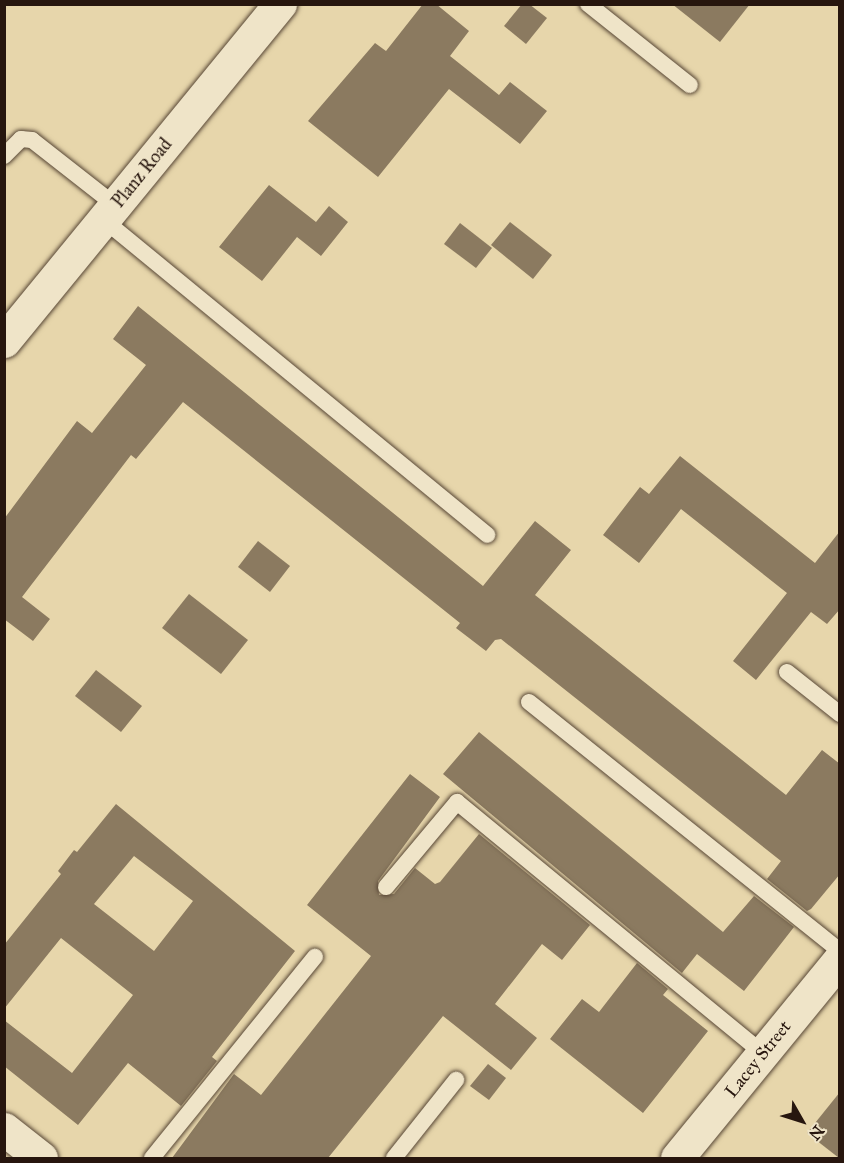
<!DOCTYPE html>
<html>
<head>
<meta charset="utf-8">
<style>
  body { margin:0 }
  #map { position:relative; width:844px; height:1163px; overflow:hidden; background:#e7d6ab; font-family:"IM FELL Great Primer",serif }
  div>[style] { position:absolute }
  [style*='--x'] { left:calc(var(--x)*1px); top:calc(var(--y)*1px); width:calc(var(--w)*1px); rotate:calc(var(--a)*1deg) }
  .building>* { inset:0; background:#8b7a60 }
  .roads { filter:drop-shadow(0 0 2px #574635) drop-shadow(0 0 2px #574635) }
  .service>* { height:16px; margin:-8px; padding:0 8px; transform-origin:8px; border-radius:8px; background:#efe4c8 }
  .minor>* { height:33px; margin:-16.5px; padding:0 16.5px; transform-origin:16.5px; border-radius:16.5px; background:#efe4c8 }
  .tertiary>* { height:33px; margin:-16.5px; padding:0 16.5px; transform-origin:16.5px; border-radius:16.5px; background:#efe4c8 }
  span { translate:-50% -50%; white-space:nowrap; text-align:center; line-height:1.15; -webkit-text-stroke:4.5px #efe4c8; paint-order:stroke }
  .street-label { font-size:18px; color:#27160e }
  .frame { position:absolute; inset:0; border:6px solid #27160e; pointer-events:none }
  .north { position:absolute; left:772px; top:1091px; width:60px; height:60px; -webkit-text-stroke:4px #efe4c8; paint-order:stroke; rotate:129deg; font-size:16px; font-weight:700; line-height:24px; text-align:center; color:#27160e }
  .north::after { content:''; display:block; margin:auto; width:21px; height:27px; background:#27160e; clip-path:polygon(50% 0,100% 100%,50% 72%,0 100%) }
</style>
</head>
<body>
<div id="map">
  <div class="building">
    <div style="clip-path:polygon(423px 4px,436px 4px,469px 31px,450px 56px,499px 95px,510px 82px,547px 111px,520px 144px,449px 89px,378px 177px,308px 121px,375px 43px,386px 51px)"></div>
    <div style="clip-path:polygon(522px 4px,529px 4px,547px 18px,526px 44px,504px 26px)"></div>
    <div style="clip-path:polygon(672px 4px,750px 4px,720px 42px)"></div>
    <div style="clip-path:polygon(269px 185px,316px 222px,329px 206px,348px 222px,321px 256px,297px 237px,262px 281px,219px 247px)"></div>
    <div style="clip-path:polygon(510px 222px,552px 255px,533px 279px,491px 245px)"></div>
    <div style="clip-path:polygon(460px 223px,492px 248px,476px 268px,444px 244px)"></div>
    <div style="clip-path:polygon(138px 306px,483px 586px,535px 521px,571px 550px,535px 595px,786px 795px,822px 750px,840px 764px,840px 874px,811px 909px,807px 911px,767px 879px,781px 861px,501px 639px,495px 640px,486px 651px,456px 628px,460px 623px,183px 402px,136px 459px,131px 455px,22px 597px,50px 619px,33px 641px,4px 619px,4px 519px,77px 421px,92px 433px,146px 365px,113px 339px)"></div>
    <div style="clip-path:polygon(680px 456px,815px 563px,840px 531px,840px 609px,827px 624px,811px 612px,756px 680px,733px 661px,787px 593px,681px 509px,639px 563px,603px 535px,640px 487px,649px 494px)"></div>
    <div style="clip-path:polygon(258px 541px,290px 566px,270px 592px,238px 567px)"></div>
    <div style="clip-path:polygon(189px 594px,248px 640px,221px 674px,162px 628px)"></div>
    <div style="clip-path:polygon(96px 670px,142px 706px,121px 732px,75px 696px)"></div>
    <div style="clip-path:polygon(479px 732px,723px 932px,754px 896px,794px 927px,744px 991px,697px 954px,682px 973px,443px 774px)"></div>
    <div style="clip-path:polygon(410px 774px,440px 797px,378px 881px,379px 895px,394px 894px,415px 868px,435px 884px,440px 882px,479px 834px,590px 925px,562px 960px,542px 944px,495px 1004px,537px 1038px,511px 1070px,443px 1016px,328px 1158px,172px 1158px,234px 1074px,261px 1095px,371px 956px,307px 905px)"></div>
    <div style="clip-path:polygon(evenodd,116px 804px,295px 951px,212px 1057px,217px 1061px,181px 1106px,128px 1063px,78px 1125px,4px 1066px,4px 1020px,72px 1073px,133px 995px,61px 938px,4px 1009px,4px 945px,61px 874px,58px 871px,74px 850px,77px 852px,116px 804px,134px 856px,193px 901px,154px 951px,94px 904px,134px 856px)"></div>
    <div style="clip-path:polygon(637px 963px,668px 989px,663px 995px,708px 1031px,643px 1113px,550px 1039px,582px 999px,599px 1012px)"></div>
    <div style="clip-path:polygon(488px 1064px,506px 1078px,489px 1100px,470px 1086px)"></div>
    <div style="clip-path:polygon(840px 1092px,840px 1158px,839px 1158px,807px 1133px)"></div>
  </div>
  <div class="roads">
    <div class="service">
      <div style="--x:588;--y:4;--w:130;--a:38.5"></div>
      <div style="--x:4;--y:156;--w:24;--a:-45"></div>
      <div style="--x:21;--y:139;--w:11;--a:5"></div>
      <div style="--x:32;--y:140;--w:105;--a:38.1"></div>
      <div style="--x:104;--y:220;--w:496;--a:39.4"></div>
      <div style="--x:787;--y:672;--w:68;--a:38.4"></div>
      <div style="--x:529;--y:702;--w:398;--a:38.7"></div>
      <div style="--x:386;--y:887;--w:111;--a:-50.1"></div>
      <div style="--x:457;--y:802;--w:396;--a:39.4"></div>
      <div style="--x:152;--y:1158;--w:259;--a:-51"></div>
      <div style="--x:394;--y:1158;--w:100;--a:-51.5"></div>
    </div>
    <div class="minor">
      <div style="--x:677;--y:1158;--w:257;--a:-50.7"></div>
    </div>
    <div class="tertiary">
      <div style="--x:4;--y:341;--w:436;--a:-50.7"></div>
      <div style="--x:4;--y:1129;--w:47;--a:38.1"></div>
    </div>
  </div>
  <div class="street-label">
    <span style="left:142px;top:173px;rotate:-51deg">Planz Road</span>
    <span style="left:758px;top:1059px;rotate:-51deg">Lacey Street</span>
  </div>
  <div class="frame"></div>
  <div class="north">N</div>
</div>
</body>
</html>
